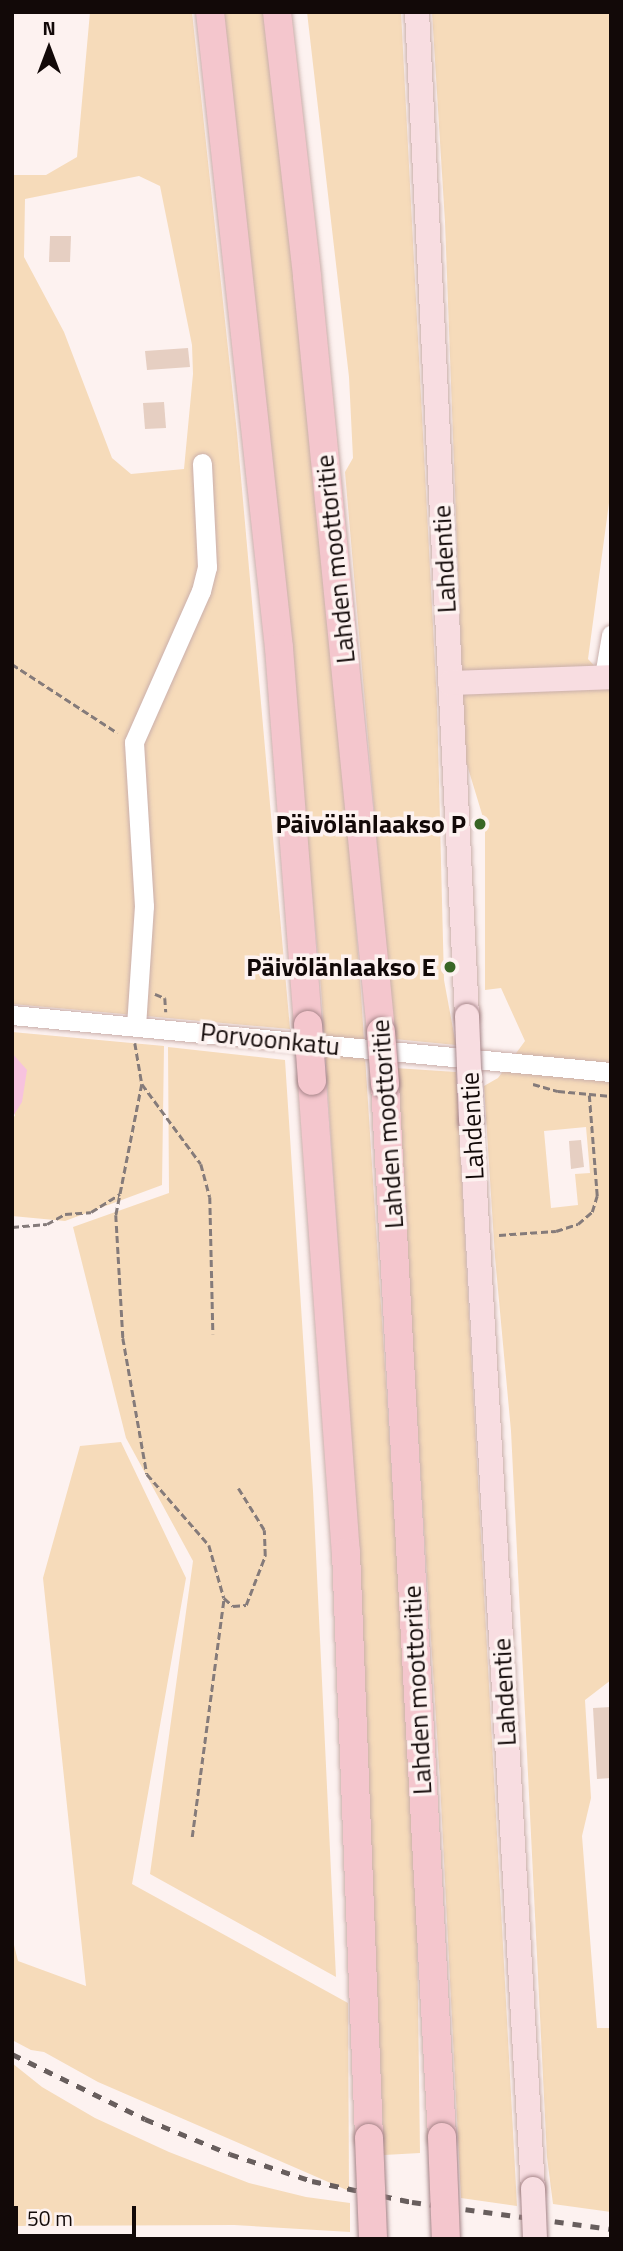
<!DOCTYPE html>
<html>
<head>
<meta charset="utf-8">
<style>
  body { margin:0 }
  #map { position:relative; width:623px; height:2251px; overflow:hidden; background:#fdf2f0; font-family:"Titillium Web",sans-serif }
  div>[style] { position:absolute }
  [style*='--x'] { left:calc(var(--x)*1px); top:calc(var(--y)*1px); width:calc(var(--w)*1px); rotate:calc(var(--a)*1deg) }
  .green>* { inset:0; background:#f6dbba }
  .water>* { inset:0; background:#f7c2de }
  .building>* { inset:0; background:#e6cfc2 }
  .path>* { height:2.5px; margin-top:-1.25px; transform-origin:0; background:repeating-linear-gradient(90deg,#857b7a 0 7px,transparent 0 10.5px) }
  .roads { filter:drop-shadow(0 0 2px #caafab) drop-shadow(0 0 2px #caafab) }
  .minor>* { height:19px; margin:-9.5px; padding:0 9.5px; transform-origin:9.5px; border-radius:9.5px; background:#fff }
  .major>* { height:24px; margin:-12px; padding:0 12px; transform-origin:12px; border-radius:12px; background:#f8dde1 }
  .highway>* { height:28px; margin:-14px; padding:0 14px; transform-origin:14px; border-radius:14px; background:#f4c6cd }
  .rail>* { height:5px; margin-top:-2.5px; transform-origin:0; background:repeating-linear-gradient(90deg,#685e5d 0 9px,transparent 0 18px) }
  .bridges { filter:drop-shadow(0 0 2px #a58488) drop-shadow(0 0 2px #a58488) }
  .major-bridge>* { height:24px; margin:-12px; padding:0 12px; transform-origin:12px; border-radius:12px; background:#f8dde1 }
  .highway-bridge>* { height:28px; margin:-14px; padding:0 14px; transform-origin:14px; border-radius:14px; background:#f4c6cd }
  .dots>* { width:19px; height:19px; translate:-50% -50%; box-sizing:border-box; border:4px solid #fdf2f0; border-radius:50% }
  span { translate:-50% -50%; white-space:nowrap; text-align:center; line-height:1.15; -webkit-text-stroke:7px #fdf2f0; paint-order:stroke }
  .street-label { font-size:26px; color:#120908 }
  .poi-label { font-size:26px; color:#120908; font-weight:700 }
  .right { translate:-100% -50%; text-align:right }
  .frame { position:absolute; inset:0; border:14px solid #120908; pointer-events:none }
  .north { position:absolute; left:14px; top:14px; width:70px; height:70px; -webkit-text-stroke:5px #fdf2f0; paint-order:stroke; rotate:0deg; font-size:19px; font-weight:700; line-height:28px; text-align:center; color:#120908 }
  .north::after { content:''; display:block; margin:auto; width:24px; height:32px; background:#120908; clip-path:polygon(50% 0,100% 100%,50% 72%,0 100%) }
  .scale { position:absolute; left:14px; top:2206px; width:122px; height:32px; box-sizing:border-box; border:4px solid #120908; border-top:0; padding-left:9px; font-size:21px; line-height:24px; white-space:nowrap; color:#120908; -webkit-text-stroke:5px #fdf2f0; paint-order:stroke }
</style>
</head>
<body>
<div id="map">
  <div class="green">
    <div style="clip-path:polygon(evenodd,90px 12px,192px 12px,237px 433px,290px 1029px,12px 1004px,12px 175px,46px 175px,77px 157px,90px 12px,139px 176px,160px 186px,192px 345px,193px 374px,184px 469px,131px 474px,112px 458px,64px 332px,24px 257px,25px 199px,139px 176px)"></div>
    <div style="clip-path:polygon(223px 12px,265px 12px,306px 378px,343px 756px,361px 993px,396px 1540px,417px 1928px,420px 2153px,384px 2155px,357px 1530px,321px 988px,274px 485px)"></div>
    <div style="clip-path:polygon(307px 12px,401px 12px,437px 703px,444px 980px,456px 1045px,394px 1039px,345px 472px,353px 458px,349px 377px)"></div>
    <div style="clip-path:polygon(evenodd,432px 12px,611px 12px,611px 488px,588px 659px,604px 676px,611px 677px,611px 1680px,585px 1700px,591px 1798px,582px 1836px,597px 2028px,611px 2028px,611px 2212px,553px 2204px,547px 2157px,511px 1431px,495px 1257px,484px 1086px,498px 1078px,525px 1041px,501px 988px,485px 990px,485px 824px,465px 758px,445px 222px,432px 12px,586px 1127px,590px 1173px,575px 1174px,578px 1205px,551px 1208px,544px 1131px,586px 1127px)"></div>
    <div style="clip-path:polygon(12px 1032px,164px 1046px,162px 1185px,65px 1221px,12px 1216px,12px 1118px,15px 1116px)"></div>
    <div style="clip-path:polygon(168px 1047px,285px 1060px,313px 1491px,336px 1977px,150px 1874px,193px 1561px,126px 1438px,73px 1227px,169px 1193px)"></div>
    <div style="clip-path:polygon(395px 1068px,456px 1072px,517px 2206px,461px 2198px,440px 1782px)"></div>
    <div style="clip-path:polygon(121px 1442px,186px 1578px,132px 1884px,348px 2003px,349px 2191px,98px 2082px,44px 2052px,31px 2050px,12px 2040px,12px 1937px,18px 1961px,86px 1986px,43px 1578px,80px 1446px)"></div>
    <div style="clip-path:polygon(12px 2063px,42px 2087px,95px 2118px,169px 2152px,249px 2183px,306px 2197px,350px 2203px,350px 2232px,234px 2225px,15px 2226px,12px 2212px)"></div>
  </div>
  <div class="water">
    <div style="clip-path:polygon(12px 1053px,27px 1070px,22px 1102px,12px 1118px)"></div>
  </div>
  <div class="building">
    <div style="clip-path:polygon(50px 236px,71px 236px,70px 262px,49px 262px)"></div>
    <div style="clip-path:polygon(188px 348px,190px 367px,147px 370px,145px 351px)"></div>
    <div style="clip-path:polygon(164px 402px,166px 428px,145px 429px,143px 403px)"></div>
    <div style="clip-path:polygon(581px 1140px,584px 1167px,571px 1169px,569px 1141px)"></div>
    <div style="clip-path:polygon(611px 1707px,611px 1778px,597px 1779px,593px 1708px)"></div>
  </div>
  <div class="path">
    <div style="--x:12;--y:664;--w:126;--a:33.1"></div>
    <div style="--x:155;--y:994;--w:11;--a:22"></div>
    <div style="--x:165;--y:998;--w:14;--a:86"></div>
    <div style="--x:135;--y:1043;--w:42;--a:80.3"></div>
    <div style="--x:142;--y:1084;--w:99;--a:53.6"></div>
    <div style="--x:201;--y:1164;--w:34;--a:75"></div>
    <div style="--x:210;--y:1197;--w:137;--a:88.7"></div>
    <div style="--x:142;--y:1084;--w:134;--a:101.2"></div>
    <div style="--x:116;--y:1215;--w:123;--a:86.7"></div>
    <div style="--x:123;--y:1338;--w:138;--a:80"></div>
    <div style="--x:147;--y:1474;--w:94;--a:48.9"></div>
    <div style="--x:209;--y:1545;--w:55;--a:74.2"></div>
    <div style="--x:224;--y:1598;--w:12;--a:42"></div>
    <div style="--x:233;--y:1606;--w:13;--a:-4"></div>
    <div style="--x:246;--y:1605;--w:53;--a:-68.8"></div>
    <div style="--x:265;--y:1556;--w:26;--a:-92"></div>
    <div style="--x:264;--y:1530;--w:49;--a:-121.8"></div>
    <div style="--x:533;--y:1084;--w:26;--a:16"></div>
    <div style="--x:558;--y:1091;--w:53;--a:5.4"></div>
    <div style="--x:12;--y:1227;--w:35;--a:-5"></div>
    <div style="--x:47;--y:1224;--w:21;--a:-29"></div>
    <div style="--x:65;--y:1214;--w:26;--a:-4"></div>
    <div style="--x:91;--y:1212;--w:34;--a:-32"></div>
    <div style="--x:499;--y:1235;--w:57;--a:-4"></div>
    <div style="--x:556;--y:1231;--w:23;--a:-18"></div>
    <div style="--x:578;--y:1224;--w:18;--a:-41"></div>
    <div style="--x:592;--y:1212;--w:17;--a:-73"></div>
    <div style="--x:597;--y:1196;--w:101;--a:-94.5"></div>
    <div style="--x:192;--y:1837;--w:241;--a:-82.4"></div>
  </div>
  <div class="roads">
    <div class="minor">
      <div style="--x:604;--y:676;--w:42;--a:-80.3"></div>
      <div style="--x:12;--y:1015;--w:602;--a:5.44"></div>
      <div style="--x:136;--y:1026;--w:120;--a:-86.2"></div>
      <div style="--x:144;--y:906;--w:164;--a:-93.5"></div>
      <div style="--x:134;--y:742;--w:165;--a:-66.1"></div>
      <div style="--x:201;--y:591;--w:25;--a:-76"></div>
      <div style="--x:207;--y:567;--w:104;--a:-92.8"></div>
    </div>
    <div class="major">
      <div style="--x:417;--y:12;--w:1005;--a:87.15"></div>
      <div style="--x:450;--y:683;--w:161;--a:-2.1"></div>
      <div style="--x:471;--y:1121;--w:1070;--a:86.68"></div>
    </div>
    <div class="highway">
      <div style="--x:210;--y:12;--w:640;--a:83.81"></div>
      <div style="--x:279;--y:648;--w:378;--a:85.6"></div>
      <div style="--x:277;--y:12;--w:267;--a:83.5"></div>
      <div style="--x:307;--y:277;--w:759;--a:84.4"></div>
      <div style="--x:312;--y:1081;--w:472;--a:85.9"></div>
      <div style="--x:346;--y:1552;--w:586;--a:87.75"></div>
      <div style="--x:385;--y:1084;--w:1055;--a:86.9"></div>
    </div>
  </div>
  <div class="rail">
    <div style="--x:12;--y:2054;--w:148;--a:26"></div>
    <div style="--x:145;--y:2119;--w:92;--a:22.4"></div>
    <div style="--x:230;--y:2154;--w:86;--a:18.2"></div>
    <div style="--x:312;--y:2181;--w:102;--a:11.9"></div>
    <div style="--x:412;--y:2202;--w:201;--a:7.7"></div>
  </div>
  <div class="bridges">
    <div class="major-bridge">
      <div style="--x:467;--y:1016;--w:105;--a:87.8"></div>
      <div style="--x:533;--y:2189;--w:50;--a:87.7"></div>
    </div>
    <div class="highway-bridge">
      <div style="--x:308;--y:1025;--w:56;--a:85.9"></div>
      <div style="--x:381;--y:1032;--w:52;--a:85.6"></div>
      <div style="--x:442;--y:2137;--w:102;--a:87.8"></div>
      <div style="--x:369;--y:2138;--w:101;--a:87.7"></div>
    </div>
  </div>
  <div class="dots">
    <div style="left:480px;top:824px;background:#386625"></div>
    <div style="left:450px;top:967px;background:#386625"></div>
  </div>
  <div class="street-label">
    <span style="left:335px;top:559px;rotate:-96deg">Lahden moottoritie</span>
    <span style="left:444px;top:559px;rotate:-93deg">Lahdentie</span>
    <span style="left:270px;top:1039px;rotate:6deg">Porvoonkatu</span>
    <span style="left:387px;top:1124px;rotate:-94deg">Lahden moottoritie</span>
    <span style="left:472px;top:1126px;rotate:-93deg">Lahdentie</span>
    <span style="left:417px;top:1690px;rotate:-93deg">Lahden moottoritie</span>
    <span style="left:504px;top:1692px;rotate:-93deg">Lahdentie</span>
  </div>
  <div class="poi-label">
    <span class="right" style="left:466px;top:824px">Päivölänlaakso P</span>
    <span class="right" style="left:436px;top:967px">Päivölänlaakso E</span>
  </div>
  <div class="frame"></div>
  <div class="north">N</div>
  <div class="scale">50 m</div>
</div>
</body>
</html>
